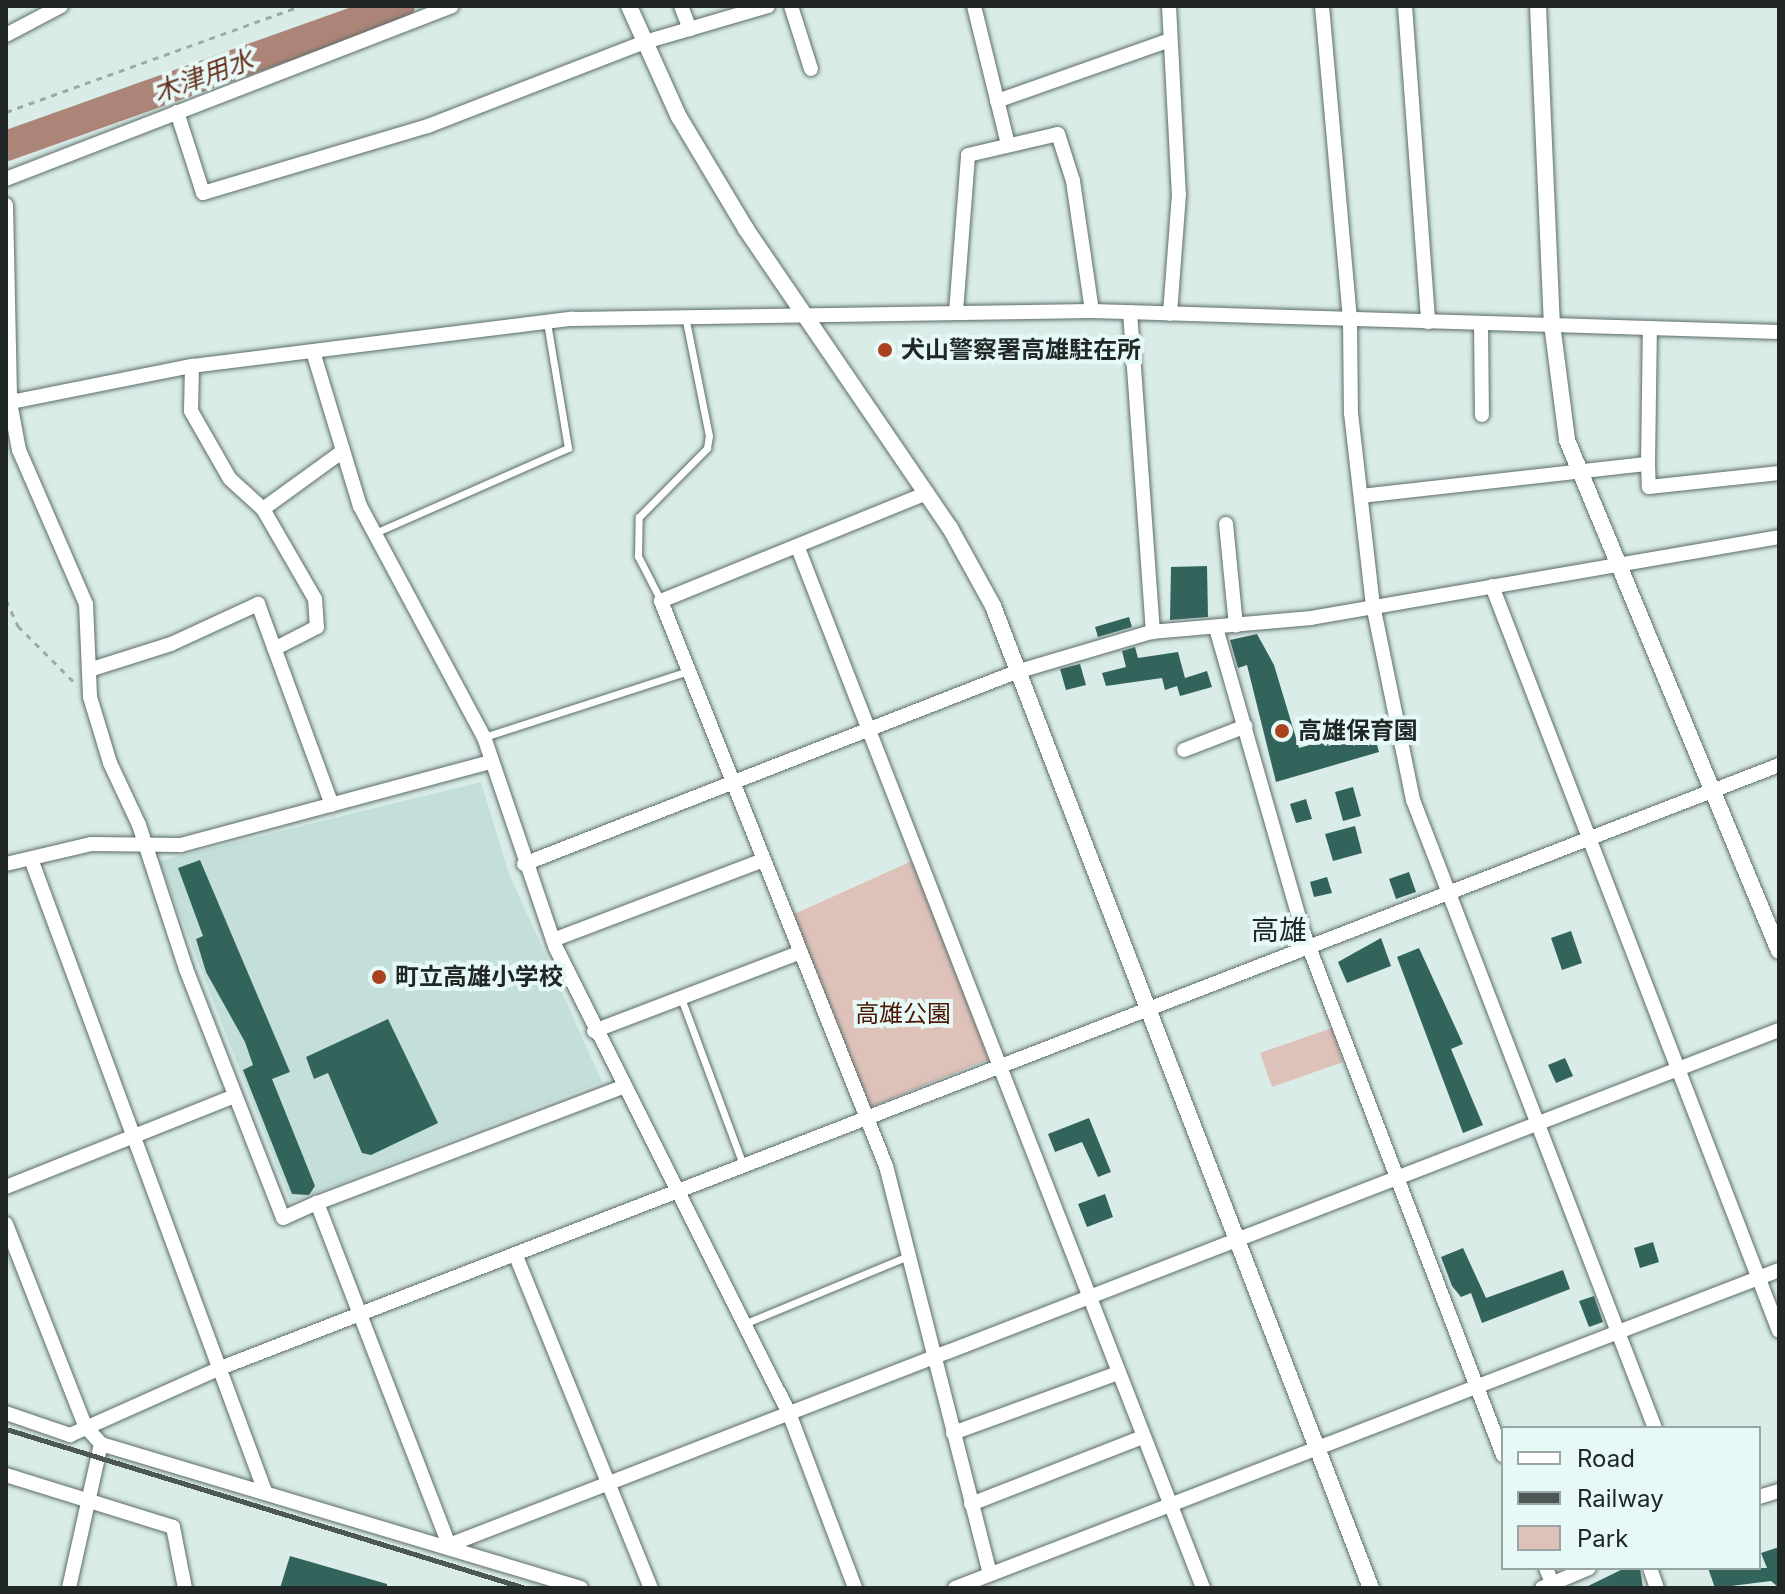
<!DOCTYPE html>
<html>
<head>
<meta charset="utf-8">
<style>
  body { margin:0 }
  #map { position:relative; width:1785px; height:1594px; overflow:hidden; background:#d9ece8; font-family:Inter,"Noto Sans JP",sans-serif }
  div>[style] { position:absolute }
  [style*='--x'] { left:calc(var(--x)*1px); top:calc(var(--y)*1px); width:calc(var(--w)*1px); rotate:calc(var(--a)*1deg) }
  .built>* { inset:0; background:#c4dfda }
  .green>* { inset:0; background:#dec2b9 }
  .river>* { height:30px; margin:-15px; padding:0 15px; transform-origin:15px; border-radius:15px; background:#ad8578 }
  .building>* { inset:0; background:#33645c }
  .path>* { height:3px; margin-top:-1.5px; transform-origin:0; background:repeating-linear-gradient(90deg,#9caba8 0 6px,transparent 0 12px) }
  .roads { filter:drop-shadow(0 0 2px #5c6c69) drop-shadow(0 0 2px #5c6c69) }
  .service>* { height:7px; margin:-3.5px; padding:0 3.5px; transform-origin:3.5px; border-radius:3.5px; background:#fff }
  .minor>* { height:14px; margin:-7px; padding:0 7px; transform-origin:7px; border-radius:7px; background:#fff }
  .tertiary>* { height:16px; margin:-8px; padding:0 8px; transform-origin:8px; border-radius:8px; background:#fff }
  .rail>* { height:5px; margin:-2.5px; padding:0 2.5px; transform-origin:2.5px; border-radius:2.5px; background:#4d5755 }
  .dots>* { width:22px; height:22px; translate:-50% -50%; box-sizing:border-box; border:4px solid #e7f9f6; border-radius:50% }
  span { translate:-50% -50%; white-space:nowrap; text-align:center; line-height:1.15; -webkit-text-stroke:8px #e7f9f6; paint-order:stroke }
  .poi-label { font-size:24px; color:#202726; font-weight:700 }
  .left { translate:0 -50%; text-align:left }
  .park-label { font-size:24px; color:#4b1705 }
  .water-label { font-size:26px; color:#67311f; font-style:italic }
  .quarter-label { font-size:28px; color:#202726 }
  .frame { position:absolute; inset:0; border:8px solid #202726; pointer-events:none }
  .legend { position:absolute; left:1501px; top:1426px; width:260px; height:144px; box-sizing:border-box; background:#e7f9f6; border:2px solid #97a5a3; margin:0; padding:10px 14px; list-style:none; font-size:24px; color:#202726 }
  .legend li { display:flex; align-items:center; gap:16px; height:40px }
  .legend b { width:40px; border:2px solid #97a5a3 }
</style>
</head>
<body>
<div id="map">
  <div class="built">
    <div style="clip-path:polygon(481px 782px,508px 871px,602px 1082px,291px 1202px,159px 861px)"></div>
  </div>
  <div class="green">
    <div style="clip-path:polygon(912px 861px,992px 1058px,868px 1108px,792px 915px)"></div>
    <div style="clip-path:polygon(1332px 1028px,1343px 1062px,1272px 1087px,1260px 1053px)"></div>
  </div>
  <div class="river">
    <div style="--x:6;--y:146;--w:418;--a:-19.6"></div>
  </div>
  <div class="building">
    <div style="clip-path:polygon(1207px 566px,1208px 617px,1170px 620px,1171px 567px)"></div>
    <div style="clip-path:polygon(1129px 617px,1132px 627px,1098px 637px,1095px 627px)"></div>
    <div style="clip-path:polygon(1257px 634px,1274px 665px,1299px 748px,1372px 727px,1379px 752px,1276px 782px,1247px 665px,1238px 668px,1230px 640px)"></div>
    <div style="clip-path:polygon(1135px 647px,1138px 658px,1178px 652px,1185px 678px,1207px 671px,1212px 687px,1180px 696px,1177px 686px,1165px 690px,1162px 678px,1106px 686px,1102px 673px,1126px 667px,1122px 651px)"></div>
    <div style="clip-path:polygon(1080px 664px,1086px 685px,1066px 690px,1060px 669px)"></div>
    <div style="clip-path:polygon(1353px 787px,1361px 816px,1343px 821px,1335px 792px)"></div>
    <div style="clip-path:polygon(1306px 799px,1312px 819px,1296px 823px,1290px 804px)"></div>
    <div style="clip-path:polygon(1355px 826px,1362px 853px,1333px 861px,1325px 834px)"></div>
    <div style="clip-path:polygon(200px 860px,290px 1072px,272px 1079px,315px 1186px,309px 1195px,292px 1194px,243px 1070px,253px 1065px,245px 1042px,206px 972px,196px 939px,203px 936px,178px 868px)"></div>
    <div style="clip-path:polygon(1409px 872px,1416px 892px,1396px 899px,1389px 879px)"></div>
    <div style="clip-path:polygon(1327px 877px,1332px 893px,1314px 897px,1310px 882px)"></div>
    <div style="clip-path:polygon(1571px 931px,1582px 963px,1562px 970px,1551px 938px)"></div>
    <div style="clip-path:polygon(1381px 938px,1391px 966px,1347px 983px,1338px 962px)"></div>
    <div style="clip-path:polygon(1419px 948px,1463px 1044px,1451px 1049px,1483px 1125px,1463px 1133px,1397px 957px)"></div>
    <div style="clip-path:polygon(388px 1019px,438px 1123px,371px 1155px,362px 1153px,328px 1073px,314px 1079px,306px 1057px)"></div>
    <div style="clip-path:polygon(1565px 1058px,1573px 1076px,1556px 1083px,1548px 1065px)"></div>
    <div style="clip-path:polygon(1089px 1118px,1111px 1172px,1098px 1177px,1082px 1142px,1055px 1152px,1048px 1134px)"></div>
    <div style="clip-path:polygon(1105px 1194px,1113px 1217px,1087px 1227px,1078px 1204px)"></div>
    <div style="clip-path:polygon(1653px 1242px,1659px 1262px,1640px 1268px,1634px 1248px)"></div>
    <div style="clip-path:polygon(1463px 1248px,1486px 1298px,1563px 1270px,1570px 1289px,1482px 1323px,1471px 1293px,1461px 1297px,1452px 1286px,1441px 1257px)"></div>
    <div style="clip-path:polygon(1594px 1296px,1603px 1322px,1589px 1327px,1579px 1301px)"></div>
    <div style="clip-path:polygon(1779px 1547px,1779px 1588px,1771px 1581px,1715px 1588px,1708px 1568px,1767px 1568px,1761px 1553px)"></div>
    <div style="clip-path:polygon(290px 1556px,387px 1584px,387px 1588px,280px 1588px)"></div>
    <div style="clip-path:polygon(1625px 1568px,1640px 1568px,1643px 1588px,1584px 1588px)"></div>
  </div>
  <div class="path">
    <div style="--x:6;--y:112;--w:313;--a:-19.8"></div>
    <div style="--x:6;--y:600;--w:29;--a:65"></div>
    <div style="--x:18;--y:626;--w:78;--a:45"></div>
  </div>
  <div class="roads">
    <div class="service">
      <div style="--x:375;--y:533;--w:211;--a:-23.8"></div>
      <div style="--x:568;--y:448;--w:127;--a:-99.5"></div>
      <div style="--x:661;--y:601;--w:51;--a:-117.1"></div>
      <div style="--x:638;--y:556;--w:39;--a:-89"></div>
      <div style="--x:639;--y:517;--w:97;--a:-45.4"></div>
      <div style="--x:707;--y:448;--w:12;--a:-81"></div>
      <div style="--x:709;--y:436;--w:122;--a:-101.3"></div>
      <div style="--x:484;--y:737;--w:214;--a:-17.9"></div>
      <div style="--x:681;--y:998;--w:178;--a:69.6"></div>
      <div style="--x:744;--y:1324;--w:178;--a:-22.5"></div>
    </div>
    <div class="minor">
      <div style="--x:681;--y:6;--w:25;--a:69"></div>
      <div style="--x:791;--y:6;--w:66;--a:72.4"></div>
      <div style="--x:974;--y:6;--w:142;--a:76.2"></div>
      <div style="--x:1169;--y:6;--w:188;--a:87"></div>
      <div style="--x:1179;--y:194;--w:120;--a:94.3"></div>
      <div style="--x:1322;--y:6;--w:316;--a:84.9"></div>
      <div style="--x:1350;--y:321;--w:92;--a:89.4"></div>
      <div style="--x:1351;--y:413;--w:193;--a:83.5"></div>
      <div style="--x:1373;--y:605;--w:199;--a:78.4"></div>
      <div style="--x:1413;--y:800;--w:673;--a:68.93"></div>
      <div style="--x:1405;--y:6;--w:317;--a:85.8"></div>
      <div style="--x:6;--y:35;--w:62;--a:-27.8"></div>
      <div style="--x:997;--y:101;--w:180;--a:-19.4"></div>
      <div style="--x:177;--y:112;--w:85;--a:72.2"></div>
      <div style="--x:203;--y:193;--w:235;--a:-16.6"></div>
      <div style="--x:428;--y:126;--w:233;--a:-21.2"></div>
      <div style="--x:645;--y:42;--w:128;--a:-16.3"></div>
      <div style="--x:6;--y:179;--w:478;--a:-21.2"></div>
      <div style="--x:6;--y:205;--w:197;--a:88.8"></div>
      <div style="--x:10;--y:402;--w:49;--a:79.4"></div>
      <div style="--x:19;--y:450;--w:168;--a:66.5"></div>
      <div style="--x:86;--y:604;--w:93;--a:87.5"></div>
      <div style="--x:90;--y:697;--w:69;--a:73.1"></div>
      <div style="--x:110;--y:763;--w:68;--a:64.9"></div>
      <div style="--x:139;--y:825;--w:151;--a:71.9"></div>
      <div style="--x:186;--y:969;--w:267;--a:68.7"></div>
      <div style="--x:283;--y:1218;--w:37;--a:-24"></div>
      <div style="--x:956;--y:312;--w:157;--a:-85.6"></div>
      <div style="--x:968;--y:155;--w:92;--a:-13.1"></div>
      <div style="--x:1058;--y:134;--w:49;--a:72.3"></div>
      <div style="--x:1073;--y:181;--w:131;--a:81.7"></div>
      <div style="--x:1130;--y:312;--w:321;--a:85.9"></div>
      <div style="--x:1481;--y:323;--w:92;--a:89.4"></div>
      <div style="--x:314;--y:355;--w:158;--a:73.1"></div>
      <div style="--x:360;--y:506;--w:262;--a:61.8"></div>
      <div style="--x:484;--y:737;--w:223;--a:71.2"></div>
      <div style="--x:556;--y:948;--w:520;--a:63.39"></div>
      <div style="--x:789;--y:1413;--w:187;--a:69.3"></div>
      <div style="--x:192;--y:366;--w:45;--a:91.3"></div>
      <div style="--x:191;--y:411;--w:78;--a:60.2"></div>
      <div style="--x:230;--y:479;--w:45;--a:42.3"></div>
      <div style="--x:263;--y:509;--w:104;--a:60"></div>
      <div style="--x:315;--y:599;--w:28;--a:86"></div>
      <div style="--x:317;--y:627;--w:48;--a:152.9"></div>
      <div style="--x:6;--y:403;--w:190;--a:-11.3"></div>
      <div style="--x:192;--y:366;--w:383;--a:-7.1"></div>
      <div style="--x:572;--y:319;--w:520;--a:-0.88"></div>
      <div style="--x:1092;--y:311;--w:687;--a:1.75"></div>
      <div style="--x:1648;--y:464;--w:136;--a:-89.2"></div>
      <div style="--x:927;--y:493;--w:287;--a:157.9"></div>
      <div style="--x:661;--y:601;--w:608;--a:68.29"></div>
      <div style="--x:886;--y:1166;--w:421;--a:75.7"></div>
      <div style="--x:1361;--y:496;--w:289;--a:-6.4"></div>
      <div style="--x:1648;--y:464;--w:23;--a:88"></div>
      <div style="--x:1649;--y:487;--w:131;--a:-6.1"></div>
      <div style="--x:263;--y:509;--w:99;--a:-35.9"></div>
      <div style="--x:1226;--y:524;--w:102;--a:84.4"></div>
      <div style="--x:798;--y:548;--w:1116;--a:68.72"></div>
      <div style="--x:1492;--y:586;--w:798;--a:68.93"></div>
      <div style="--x:1216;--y:628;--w:318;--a:74"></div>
      <div style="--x:1304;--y:934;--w:558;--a:69.1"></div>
      <div style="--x:89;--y:670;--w:86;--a:-17.6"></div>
      <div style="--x:171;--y:644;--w:96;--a:-24.7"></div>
      <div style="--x:258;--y:604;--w:214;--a:69.8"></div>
      <div style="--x:1184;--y:750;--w:66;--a:-21.2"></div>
      <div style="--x:31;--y:859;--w:672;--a:69.7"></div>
      <div style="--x:6;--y:864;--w:87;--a:-13.2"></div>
      <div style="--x:91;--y:844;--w:90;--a:0.6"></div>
      <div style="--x:181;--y:845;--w:321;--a:-15"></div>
      <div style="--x:524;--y:864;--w:528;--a:-21.32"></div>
      <div style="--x:1016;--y:672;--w:141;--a:-16.5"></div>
      <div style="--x:1151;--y:632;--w:161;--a:-5"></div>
      <div style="--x:1311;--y:618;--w:475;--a:-9.8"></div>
      <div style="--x:553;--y:940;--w:222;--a:-20.8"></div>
      <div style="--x:594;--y:1031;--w:216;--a:-20.9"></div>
      <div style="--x:6;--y:1187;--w:246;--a:-21.7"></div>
      <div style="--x:6;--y:1224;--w:217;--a:68.6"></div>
      <div style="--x:85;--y:1426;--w:24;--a:48"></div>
      <div style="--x:101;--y:1444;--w:501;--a:16.7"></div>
      <div style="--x:516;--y:1256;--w:358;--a:67.9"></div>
      <div style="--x:6;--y:1413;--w:68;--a:19"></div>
      <div style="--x:70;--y:1435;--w:167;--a:-24"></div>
      <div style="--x:223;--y:1367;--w:1668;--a:-21.15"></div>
      <div style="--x:953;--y:1433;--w:176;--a:-20"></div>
      <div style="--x:6;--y:1475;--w:175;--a:17.3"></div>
      <div style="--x:173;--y:1527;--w:62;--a:78.9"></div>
      <div style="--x:1759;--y:1497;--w:21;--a:-17"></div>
      <div style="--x:971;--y:1504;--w:185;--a:-21.3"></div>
      <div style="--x:449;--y:1545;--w:1426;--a:-21.17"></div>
      <div style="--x:449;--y:1545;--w:367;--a:-111.1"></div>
      <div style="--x:317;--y:1203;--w:324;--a:-20.8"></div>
      <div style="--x:1546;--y:1568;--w:16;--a:68"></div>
      <div style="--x:1650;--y:1568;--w:21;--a:71"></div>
      <div style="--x:69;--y:1588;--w:148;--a:-77.5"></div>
      <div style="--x:955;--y:1588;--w:883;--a:-21.1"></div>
      <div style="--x:1542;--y:1588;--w:51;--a:-23.1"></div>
    </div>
    <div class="tertiary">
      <div style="--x:629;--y:6;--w:122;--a:65.8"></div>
      <div style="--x:679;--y:117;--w:131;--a:59.1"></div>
      <div style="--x:746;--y:229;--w:362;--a:55.7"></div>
      <div style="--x:950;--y:528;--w:89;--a:61.1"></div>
      <div style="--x:993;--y:606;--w:1052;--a:68.95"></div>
      <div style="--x:1538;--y:6;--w:318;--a:87.5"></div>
      <div style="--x:1552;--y:324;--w:117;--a:82.6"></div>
      <div style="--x:1567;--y:440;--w:553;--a:67.47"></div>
    </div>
  </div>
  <div class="rail">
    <div style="--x:6;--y:1429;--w:543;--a:17.03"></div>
  </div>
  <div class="dots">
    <div style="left:885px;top:350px;background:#a8421d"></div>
    <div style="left:1282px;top:731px;background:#a8421d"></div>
    <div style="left:379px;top:977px;background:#a8421d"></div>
  </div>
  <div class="poi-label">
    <span class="left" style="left:901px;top:350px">犬山警察署高雄駐在所</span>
    <span class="left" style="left:1298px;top:731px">高雄保育園</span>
    <span class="left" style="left:395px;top:977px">町立高雄小学校</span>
  </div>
  <div class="park-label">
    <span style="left:903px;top:1014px">高雄公園</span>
  </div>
  <div class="water-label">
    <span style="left:203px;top:76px;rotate:-20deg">木津用水</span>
  </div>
  <div class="quarter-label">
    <span style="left:1279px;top:930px">高雄</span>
  </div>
  <div class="frame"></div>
  <ul class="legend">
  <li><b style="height:10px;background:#fff"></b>Road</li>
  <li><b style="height:10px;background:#4d5755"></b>Railway</li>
  <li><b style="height:22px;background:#dec2b9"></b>Park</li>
  </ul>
</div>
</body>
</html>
